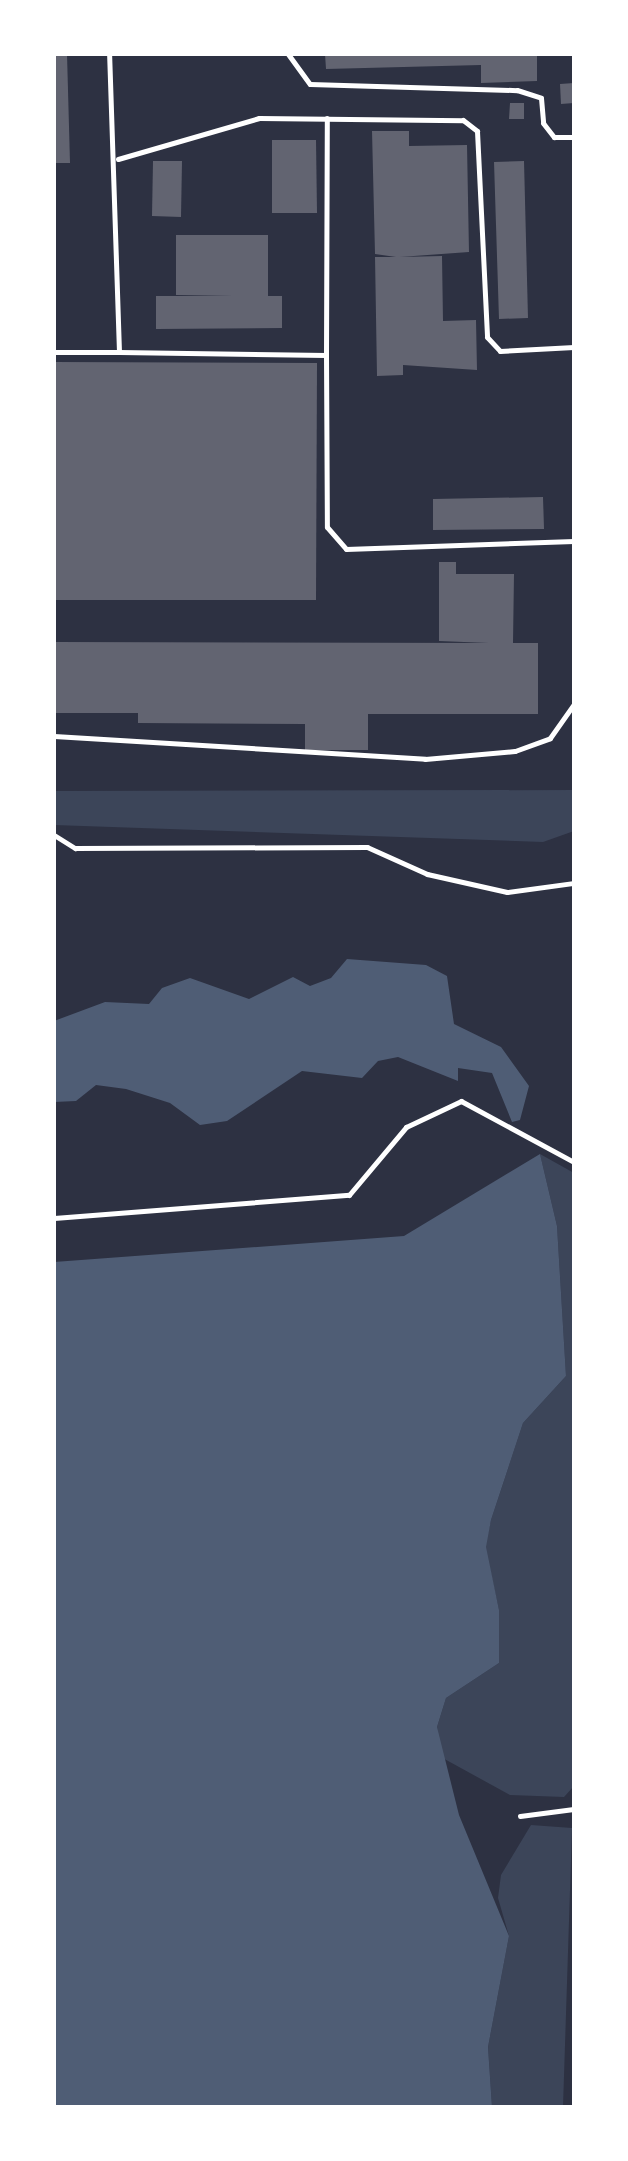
<!DOCTYPE html>
<html>
<head>
<meta charset="utf-8">
<style>
  body { margin:0 }
  #map { position:relative; width:628px; height:2161px; overflow:hidden; background:#2d3142; font-family:"Source Serif 4",serif }
  div>[style] { position:absolute }
  [style*='--x'] { left:calc(var(--x)*1px); top:calc(var(--y)*1px); width:calc(var(--w)*1px); rotate:calc(var(--a)*1deg) }
  .green>* { inset:0; background:#3c4559 }
  .water>* { inset:0; background:#4f5d75 }
  .building>* { inset:0; background:#626471 }
  .service>* { height:5px; margin:-2.5px; padding:0 2.5px; transform-origin:2.5px; border-radius:2.5px; background:#fff }
  span { translate:-50% -50%; white-space:nowrap; text-align:center; line-height:1.15; -webkit-text-stroke:8px #fff; paint-order:stroke }
  .frame { position:absolute; inset:0; border:56px solid #fff; pointer-events:none }
</style>
</head>
<body>
<div id="map">
  <div class="green">
    <div style="clip-path:polygon(574px 790px,574px 831px,543px 842px,54px 825px,54px 791px)"></div>
    <div style="clip-path:polygon(540px 1154px,574px 1173px,574px 1786px,564px 1797px,510px 1795px,439px 1756px,437px 1727px,446px 1698px,499px 1663px,499px 1610px,485px 1547px,491px 1520px,523px 1423px,566px 1376px,557px 1226px)"></div>
    <div style="clip-path:polygon(531px 1825px,572px 1828px,563px 2107px,492px 2107px,488px 2047px,509px 1936px,498px 1898px,501px 1875px)"></div>
  </div>
  <div class="water">
    <div style="clip-path:polygon(347px 959px,426px 965px,447px 976px,454px 1024px,501px 1047px,529px 1086px,520px 1120px,512px 1122px,492px 1073px,458px 1068px,458px 1081px,398px 1057px,378px 1061px,362px 1078px,302px 1071px,227px 1121px,200px 1125px,170px 1103px,126px 1089px,96px 1085px,76px 1101px,54px 1102px,54px 1021px,105px 1002px,149px 1004px,162px 988px,190px 978px,249px 999px,293px 977px,310px 986px,331px 978px)"></div>
    <div style="clip-path:polygon(540px 1154px,557px 1226px,566px 1376px,523px 1423px,491px 1520px,486px 1547px,499px 1610px,499px 1663px,446px 1698px,437px 1727px,459px 1815px,509px 1936px,488px 2047px,492px 2107px,54px 2107px,54px 1262px,404px 1236px)"></div>
  </div>
  <div class="building">
    <div style="clip-path:polygon(54px 54px,67px 54px,70px 163px,54px 163px)"></div>
    <div style="clip-path:polygon(325px 54px,537px 54px,537px 81px,481px 83px,481px 65px,326px 69px)"></div>
    <div style="clip-path:polygon(574px 83px,574px 103px,561px 104px,560px 84px)"></div>
    <div style="clip-path:polygon(510px 103px,524px 103px,524px 119px,509px 119px)"></div>
    <div style="clip-path:polygon(372px 131px,409px 131px,409px 146px,467px 145px,469px 252px,400px 257px,442px 256px,443px 321px,476px 320px,477px 370px,403px 365px,403px 375px,377px 376px,375px 257px,396px 257px,375px 254px)"></div>
    <div style="clip-path:polygon(272px 140px,316px 140px,317px 213px,272px 213px)"></div>
    <div style="clip-path:polygon(153px 161px,182px 161px,181px 217px,152px 216px)"></div>
    <div style="clip-path:polygon(524px 161px,528px 318px,499px 319px,494px 162px)"></div>
    <div style="clip-path:polygon(176px 235px,268px 235px,268px 296px,282px 296px,282px 328px,156px 329px,156px 296px,233px 296px,176px 295px)"></div>
    <div style="clip-path:polygon(54px 362px,317px 363px,316px 600px,54px 600px)"></div>
    <div style="clip-path:polygon(543px 497px,544px 529px,433px 530px,433px 499px)"></div>
    <div style="clip-path:polygon(439px 562px,456px 562px,456px 574px,514px 574px,513px 643px,538px 643px,538px 714px,368px 714px,368px 750px,305px 750px,305px 724px,138px 723px,138px 713px,54px 713px,54px 642px,489px 643px,439px 641px)"></div>
  </div>
  <div class="service">
    <div style="--x:288;--y:54;--w:37;--a:54"></div>
    <div style="--x:310;--y:84;--w:207;--a:1.7"></div>
    <div style="--x:517;--y:90;--w:25;--a:18"></div>
    <div style="--x:541;--y:98;--w:25;--a:85"></div>
    <div style="--x:543;--y:123;--w:18;--a:52"></div>
    <div style="--x:554;--y:137;--w:20;--a:0"></div>
    <div style="--x:118;--y:159;--w:147;--a:-16.2"></div>
    <div style="--x:259;--y:118;--w:204;--a:0.6"></div>
    <div style="--x:463;--y:120;--w:18;--a:38"></div>
    <div style="--x:477;--y:131;--w:206;--a:87.2"></div>
    <div style="--x:487;--y:337;--w:19;--a:47"></div>
    <div style="--x:500;--y:351;--w:74;--a:-3.1"></div>
    <div style="--x:54;--y:352;--w:65;--a:0"></div>
    <div style="--x:119;--y:352;--w:298;--a:-91.9"></div>
    <div style="--x:119;--y:352;--w:207;--a:0.8"></div>
    <div style="--x:326;--y:355;--w:237;--a:-89.8"></div>
    <div style="--x:326;--y:355;--w:172;--a:89.7"></div>
    <div style="--x:327;--y:527;--w:29;--a:49"></div>
    <div style="--x:346;--y:549;--w:228;--a:-2"></div>
    <div style="--x:54;--y:736;--w:372;--a:3.5"></div>
    <div style="--x:425;--y:759;--w:90;--a:-5.1"></div>
    <div style="--x:515;--y:751;--w:37;--a:-20"></div>
    <div style="--x:550;--y:738;--w:42;--a:-54.8"></div>
    <div style="--x:54;--y:835;--w:25;--a:32"></div>
    <div style="--x:75;--y:848;--w:292;--a:-0.2"></div>
    <div style="--x:367;--y:847;--w:66;--a:24.2"></div>
    <div style="--x:427;--y:874;--w:82;--a:12.7"></div>
    <div style="--x:507;--y:892;--w:68;--a:-7.7"></div>
    <div style="--x:54;--y:1218;--w:296;--a:-4.5"></div>
    <div style="--x:349;--y:1195;--w:89;--a:-50"></div>
    <div style="--x:406;--y:1127;--w:61;--a:-25.3"></div>
    <div style="--x:461;--y:1101;--w:128;--a:28.4"></div>
    <div style="--x:520;--y:1816;--w:54;--a:-7.4"></div>
  </div>
  <div class="frame"></div>
</div>
</body>
</html>
